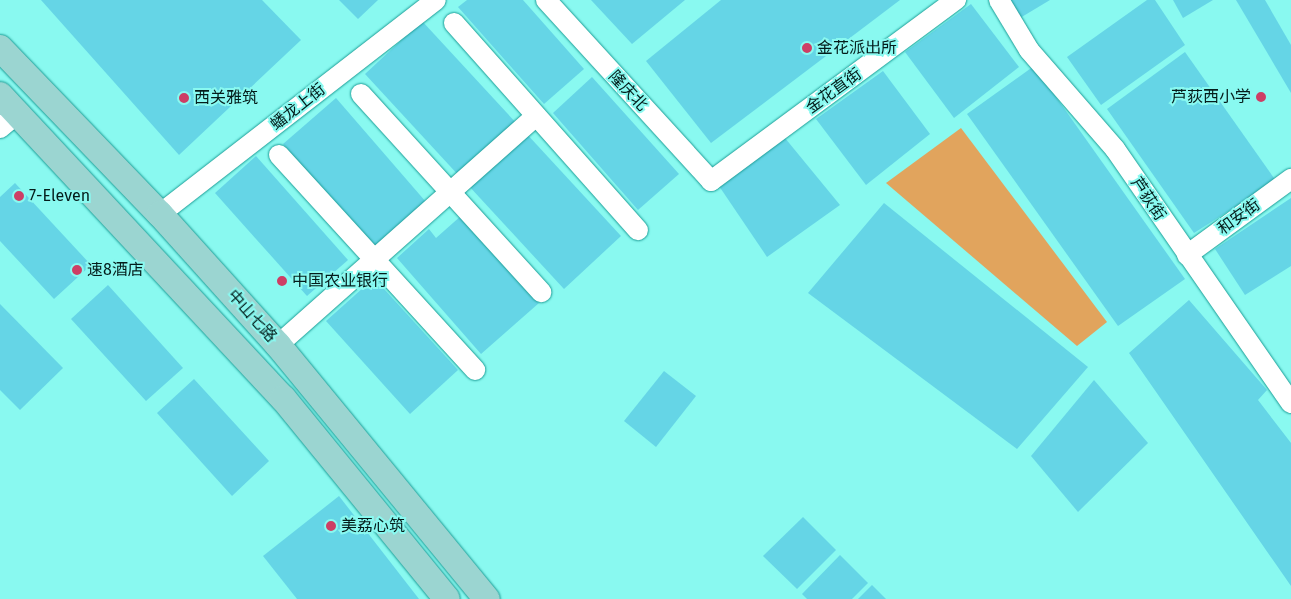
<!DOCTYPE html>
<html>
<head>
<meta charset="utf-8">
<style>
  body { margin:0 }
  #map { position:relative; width:1291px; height:599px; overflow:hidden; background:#89f9f0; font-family:"Fira Sans","Noto Sans SC",sans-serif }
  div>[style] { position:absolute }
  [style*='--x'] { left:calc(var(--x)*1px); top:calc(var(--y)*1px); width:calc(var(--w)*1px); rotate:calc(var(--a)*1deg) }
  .green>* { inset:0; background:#e1a45d }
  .building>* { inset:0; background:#65d5e6 }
  .roads { filter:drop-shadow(0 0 1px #1c9d96) drop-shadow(0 0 1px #1c9d96) }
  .minor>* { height:20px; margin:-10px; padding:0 10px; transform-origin:10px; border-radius:10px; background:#fff }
  .major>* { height:26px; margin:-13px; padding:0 13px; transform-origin:13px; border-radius:13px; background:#9bd5d1 }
  .dots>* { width:14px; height:14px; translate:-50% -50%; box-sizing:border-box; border:2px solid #89f9f0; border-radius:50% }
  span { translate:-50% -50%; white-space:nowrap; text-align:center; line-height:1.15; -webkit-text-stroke:4px #89f9f0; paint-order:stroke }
  .poi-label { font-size:16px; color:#041c1a }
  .left { translate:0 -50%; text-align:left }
  .right { translate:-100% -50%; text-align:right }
  .street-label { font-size:16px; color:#041c1a }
</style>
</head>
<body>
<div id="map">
  <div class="green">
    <div style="clip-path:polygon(961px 128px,1107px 322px,1077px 346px,886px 183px)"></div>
  </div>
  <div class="building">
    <div style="clip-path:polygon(41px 0,262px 0,301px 40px,179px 155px)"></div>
    <div style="clip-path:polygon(339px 0,378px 0,358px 19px)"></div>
    <div style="clip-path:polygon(467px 0,523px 0,584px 69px,544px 104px,458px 7px)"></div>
    <div style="clip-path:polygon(591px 0,685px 0,632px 44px)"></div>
    <div style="clip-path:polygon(721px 0,900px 0,711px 143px,646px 61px)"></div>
    <div style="clip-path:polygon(1009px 0,1050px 0,1020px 18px)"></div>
    <div style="clip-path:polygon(1147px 0,1155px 0,1185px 45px,1101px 105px,1067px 57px)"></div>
    <div style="clip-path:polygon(1173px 0,1213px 0,1183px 18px)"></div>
    <div style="clip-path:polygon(1236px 0,1265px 0,1291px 45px,1291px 93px)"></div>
    <div style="clip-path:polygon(971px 4px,1019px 67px,954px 118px,905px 52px)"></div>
    <div style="clip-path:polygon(422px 21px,518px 125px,461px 178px,365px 74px)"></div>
    <div style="clip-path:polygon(1185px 52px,1276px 181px,1194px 233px,1107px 109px)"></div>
    <div style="clip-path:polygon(1034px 66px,1185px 279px,1118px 326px,967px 114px)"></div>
    <div style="clip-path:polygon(883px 71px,930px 134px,866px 185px,816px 119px)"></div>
    <div style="clip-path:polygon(592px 77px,679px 174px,638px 210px,553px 113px)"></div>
    <div style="clip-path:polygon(336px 98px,426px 202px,373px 248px,283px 144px)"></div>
    <div style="clip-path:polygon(525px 132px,621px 236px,564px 289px,468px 185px)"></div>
    <div style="clip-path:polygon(785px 138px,840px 205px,767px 257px,719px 186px)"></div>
    <div style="clip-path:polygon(256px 156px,348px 260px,307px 296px,215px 193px)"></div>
    <div style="clip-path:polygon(15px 183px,91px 265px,54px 299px,0 241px,0 197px)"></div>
    <div style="clip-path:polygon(1291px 198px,1291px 266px,1245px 295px,1215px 249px)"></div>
    <div style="clip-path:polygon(884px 203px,1088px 367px,1017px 449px,808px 293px)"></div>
    <div style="clip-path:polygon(462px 215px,539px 303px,481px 354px,397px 258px,429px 229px,436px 238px)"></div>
    <div style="clip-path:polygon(374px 278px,458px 370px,410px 414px,326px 321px)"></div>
    <div style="clip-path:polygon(108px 285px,183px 368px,146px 401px,71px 319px)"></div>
    <div style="clip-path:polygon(1189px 300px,1267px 390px,1258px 400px,1291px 443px,1291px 586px,1129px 353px)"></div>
    <div style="clip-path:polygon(0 304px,63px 368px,20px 410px,0 390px)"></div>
    <div style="clip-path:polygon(664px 371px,696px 396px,656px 447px,624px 421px)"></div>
    <div style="clip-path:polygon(194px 379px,269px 461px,232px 496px,157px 413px)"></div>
    <div style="clip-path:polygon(1094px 380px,1148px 443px,1078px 512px,1031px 456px)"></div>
    <div style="clip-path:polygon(339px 496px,419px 599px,297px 599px,263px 556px)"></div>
    <div style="clip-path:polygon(803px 517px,836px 550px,797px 589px,763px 556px)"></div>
    <div style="clip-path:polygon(840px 555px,868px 583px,852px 599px,807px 599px,802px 594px)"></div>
    <div style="clip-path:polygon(872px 585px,886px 599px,858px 599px)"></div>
  </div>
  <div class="roads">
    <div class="minor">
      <div style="--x:546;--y:0;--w:245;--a:47.6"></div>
      <div style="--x:711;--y:181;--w:305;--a:-36.5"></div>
      <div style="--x:999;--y:0;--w:58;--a:59"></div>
      <div style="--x:1029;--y:50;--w:131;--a:49"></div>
      <div style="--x:1115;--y:149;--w:309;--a:55.3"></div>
      <div style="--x:454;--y:23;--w:277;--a:48.4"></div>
      <div style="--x:361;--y:94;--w:268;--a:47.7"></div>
      <div style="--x:0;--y:128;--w:23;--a:-40"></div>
      <div style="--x:279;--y:155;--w:291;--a:47.6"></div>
      <div style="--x:160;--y:214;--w:349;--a:-37.8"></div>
      <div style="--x:1187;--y:255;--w:129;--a:-36.2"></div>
      <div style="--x:278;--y:345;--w:345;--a:-41.6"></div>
    </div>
    <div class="major">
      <div style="--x:0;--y:48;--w:231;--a:46.1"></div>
      <div style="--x:160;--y:214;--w:176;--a:48"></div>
      <div style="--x:278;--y:345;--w:329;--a:50.6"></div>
      <div style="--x:0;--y:95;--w:415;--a:47"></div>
      <div style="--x:283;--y:398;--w:259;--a:50.8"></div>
    </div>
  </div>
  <div class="dots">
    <div style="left:807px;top:48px;background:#cd3e65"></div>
    <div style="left:1261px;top:97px;background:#cd3e65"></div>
    <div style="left:184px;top:98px;background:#cd3e65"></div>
    <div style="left:19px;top:196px;background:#cd3e65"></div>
    <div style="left:77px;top:270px;background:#cd3e65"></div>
    <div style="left:282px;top:281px;background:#cd3e65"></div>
    <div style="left:331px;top:526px;background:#cd3e65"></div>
  </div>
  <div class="poi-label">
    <span class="left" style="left:817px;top:48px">金花派出所</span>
    <span class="right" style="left:1251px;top:97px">芦荻西小学</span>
    <span class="left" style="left:194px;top:98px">西关雅筑</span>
    <span class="left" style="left:29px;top:196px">7-Eleven</span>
    <span class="left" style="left:87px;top:270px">速8酒店</span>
    <span class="left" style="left:292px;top:281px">中国农业银行</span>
    <span class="left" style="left:341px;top:526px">美荔心筑</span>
  </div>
  <div class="street-label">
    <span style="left:628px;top:91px;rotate:47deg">隆庆北</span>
    <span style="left:834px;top:91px;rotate:-36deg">金花直街</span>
    <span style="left:298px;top:107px;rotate:-38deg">蟠龙上街</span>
    <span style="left:1148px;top:199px;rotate:56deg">芦荻街</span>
    <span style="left:1239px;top:217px;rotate:-36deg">和安街</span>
    <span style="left:252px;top:316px;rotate:48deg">中山七路</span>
  </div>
</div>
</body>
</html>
